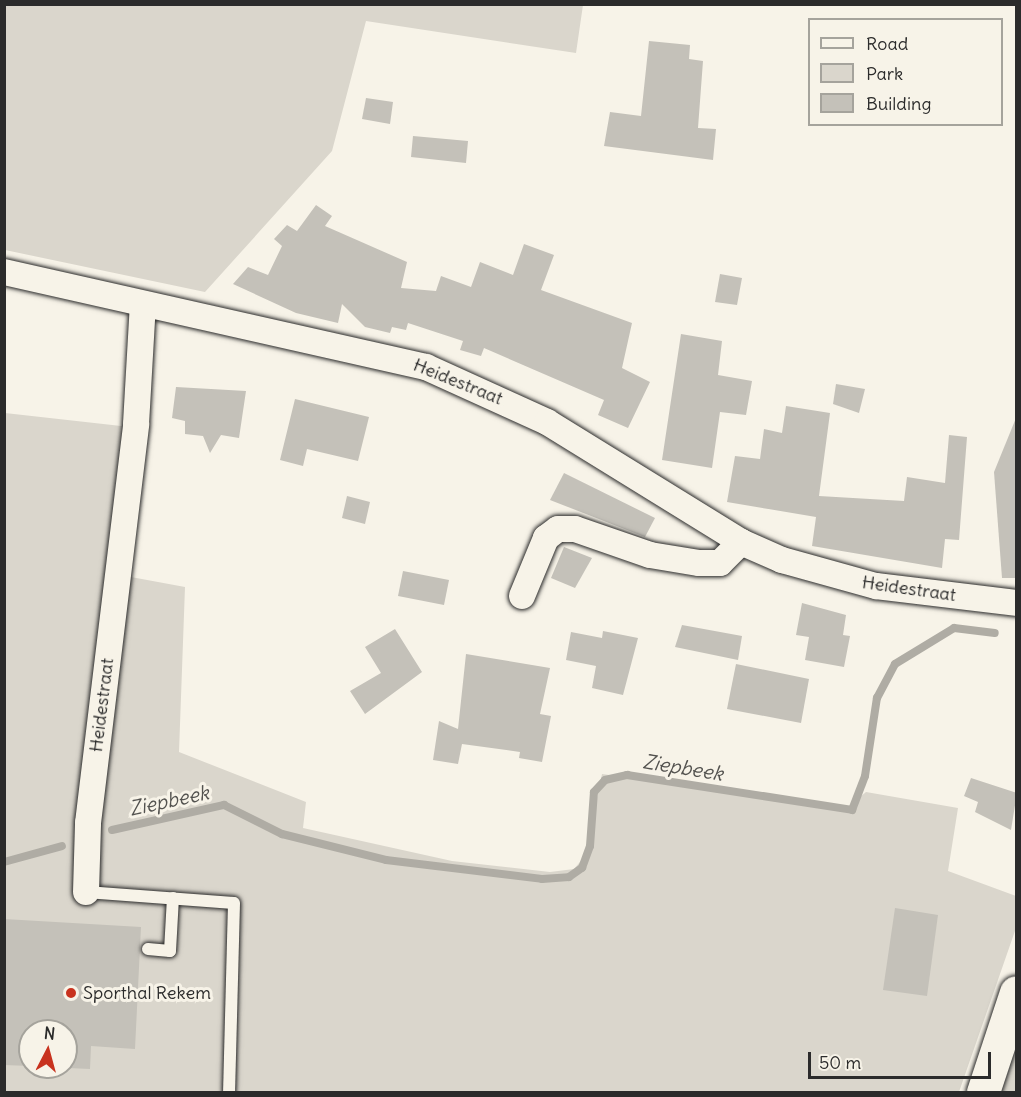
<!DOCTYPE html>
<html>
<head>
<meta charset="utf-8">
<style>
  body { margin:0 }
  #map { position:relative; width:1021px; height:1097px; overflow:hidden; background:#f7f3e8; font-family:Delius,sans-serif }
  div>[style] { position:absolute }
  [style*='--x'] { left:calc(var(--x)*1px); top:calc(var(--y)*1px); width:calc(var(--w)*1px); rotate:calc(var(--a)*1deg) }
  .green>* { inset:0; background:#dad6cc }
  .stream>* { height:8px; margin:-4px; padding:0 4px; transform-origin:4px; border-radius:4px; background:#afaca4 }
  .building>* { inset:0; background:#c4c1b9 }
  .roads { filter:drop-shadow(0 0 2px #2b2b2b) drop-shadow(0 0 2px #2b2b2b) }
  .service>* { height:12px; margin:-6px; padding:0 6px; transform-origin:6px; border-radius:6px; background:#f7f3e8 }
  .minor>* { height:26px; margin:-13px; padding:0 13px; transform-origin:13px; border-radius:13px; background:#f7f3e8 }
  .primary>* { height:33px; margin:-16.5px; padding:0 16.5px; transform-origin:16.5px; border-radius:16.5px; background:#f7f3e8 }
  .dots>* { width:16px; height:16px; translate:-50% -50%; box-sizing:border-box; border:3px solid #f7f3e8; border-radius:50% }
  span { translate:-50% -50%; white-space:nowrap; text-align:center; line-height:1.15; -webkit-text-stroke:6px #f7f3e8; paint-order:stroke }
  .street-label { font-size:18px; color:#2b2b2b }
  .poi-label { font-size:18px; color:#2b2b2b }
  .left { translate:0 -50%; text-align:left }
  .water-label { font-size:20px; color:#53524f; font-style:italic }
  .frame { position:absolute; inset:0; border:6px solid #2b2b2b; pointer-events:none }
  .legend { position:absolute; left:808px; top:18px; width:195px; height:108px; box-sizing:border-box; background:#f7f3e8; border:2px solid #a5a39c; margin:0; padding:8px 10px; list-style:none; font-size:18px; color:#2b2b2b }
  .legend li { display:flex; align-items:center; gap:12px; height:30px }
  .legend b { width:30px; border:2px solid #a5a39c }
  .north { position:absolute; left:18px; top:1019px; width:60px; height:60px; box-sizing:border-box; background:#f7f3e8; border:2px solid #a5a39c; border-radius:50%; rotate:6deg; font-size:16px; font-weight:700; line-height:24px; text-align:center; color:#2b2b2b }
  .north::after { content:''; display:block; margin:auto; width:21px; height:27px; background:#c8321e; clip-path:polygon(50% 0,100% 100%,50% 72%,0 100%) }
  .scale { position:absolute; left:808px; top:1052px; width:183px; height:27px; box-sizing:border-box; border:3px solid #2b2b2b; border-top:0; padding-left:8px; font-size:18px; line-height:21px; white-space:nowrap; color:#2b2b2b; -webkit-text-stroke:4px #f7f3e8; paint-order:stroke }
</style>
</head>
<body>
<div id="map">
  <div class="green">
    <div style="clip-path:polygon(5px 4px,583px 4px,583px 5px,576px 53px,366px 21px,332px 151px,205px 292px,5px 250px)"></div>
    <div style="clip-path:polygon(evenodd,5px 413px,130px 427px,100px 795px,131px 577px,185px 587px,179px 752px,306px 802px,303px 828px,452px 861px,550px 872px,574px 869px,585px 856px,602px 774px,847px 808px,866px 792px,958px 808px,948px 871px,1016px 896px,1016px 928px,959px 1092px,5px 1092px,5px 413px,30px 1031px,66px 1031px,66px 1067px,30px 1067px,30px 1031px)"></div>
    <div style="clip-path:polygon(1016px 1046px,1016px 1092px,1001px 1092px)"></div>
  </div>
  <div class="stream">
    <div style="--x:112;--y:830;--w:115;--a:-12.6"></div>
    <div style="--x:224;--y:805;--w:65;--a:26.6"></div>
    <div style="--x:282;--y:834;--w:107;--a:14"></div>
    <div style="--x:386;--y:860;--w:157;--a:6.9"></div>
    <div style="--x:542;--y:879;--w:27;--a:-4"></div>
    <div style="--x:569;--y:877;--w:16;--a:-35"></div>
    <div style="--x:582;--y:868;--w:23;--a:-70"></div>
    <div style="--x:590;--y:846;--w:54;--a:-85.8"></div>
    <div style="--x:594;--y:792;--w:16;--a:-47"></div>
    <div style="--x:605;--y:780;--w:23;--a:-13"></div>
    <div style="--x:627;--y:775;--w:228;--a:8.8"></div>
    <div style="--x:852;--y:810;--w:36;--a:-69"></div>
    <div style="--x:865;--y:776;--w:79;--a:-81.3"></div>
    <div style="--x:877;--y:698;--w:38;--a:-62"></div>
    <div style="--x:895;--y:664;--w:69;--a:-31.4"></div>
    <div style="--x:954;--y:628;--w:41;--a:7"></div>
    <div style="--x:4;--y:862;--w:60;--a:-15.4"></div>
  </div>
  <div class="building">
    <div style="clip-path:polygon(649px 41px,690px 45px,689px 59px,703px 61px,698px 128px,716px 129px,713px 160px,604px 146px,610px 112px,641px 116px)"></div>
    <div style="clip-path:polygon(366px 98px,393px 102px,390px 124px,362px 119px)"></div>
    <div style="clip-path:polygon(413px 136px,468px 141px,466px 163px,411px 157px)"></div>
    <div style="clip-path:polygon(316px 205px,332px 216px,325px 226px,407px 262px,401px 288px,436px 291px,441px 276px,471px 287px,480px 262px,513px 275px,524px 244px,554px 255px,541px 290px,632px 323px,622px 368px,650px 382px,628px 428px,598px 415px,604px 400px,484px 348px,481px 356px,460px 350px,463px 341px,408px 323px,406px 330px,392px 327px,390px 333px,365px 327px,342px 304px,338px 323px,296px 313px,233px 284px,248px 267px,268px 275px,282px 246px,274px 239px,287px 225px,297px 231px)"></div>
    <div style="clip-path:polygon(720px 274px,742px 278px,737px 305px,715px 302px)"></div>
    <div style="clip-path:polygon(681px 334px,722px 341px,718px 375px,752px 381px,746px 415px,720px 412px,712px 468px,662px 460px)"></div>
    <div style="clip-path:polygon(836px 384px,865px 389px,859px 413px,833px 404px)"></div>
    <div style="clip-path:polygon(176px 387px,246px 391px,239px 438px,221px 435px,210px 453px,203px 436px,185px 434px,185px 421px,172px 418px)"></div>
    <div style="clip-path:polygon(295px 399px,369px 417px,358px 461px,307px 449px,303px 466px,280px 460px)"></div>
    <div style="clip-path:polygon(786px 406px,830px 413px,819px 496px,904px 501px,907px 477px,945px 483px,949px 435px,967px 437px,959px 540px,945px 539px,942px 568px,812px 546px,816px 517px,727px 502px,735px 456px,760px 459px,764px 429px,782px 433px)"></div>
    <div style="clip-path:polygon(1016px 418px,1017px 578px,1002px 578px,994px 472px)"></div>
    <div style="clip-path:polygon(564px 473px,655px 518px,645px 537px,550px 500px)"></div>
    <div style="clip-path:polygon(347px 496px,370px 502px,365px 524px,342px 518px)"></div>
    <div style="clip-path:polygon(564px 547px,592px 558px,575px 588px,551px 578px)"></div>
    <div style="clip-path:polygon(403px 571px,449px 580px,444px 605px,398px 596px)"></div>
    <div style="clip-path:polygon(802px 603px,846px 615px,843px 635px,850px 636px,844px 667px,805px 660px,809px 637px,796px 635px)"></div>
    <div style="clip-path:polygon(682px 625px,742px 636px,738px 660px,675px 647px)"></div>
    <div style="clip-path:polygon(395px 629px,422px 672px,365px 714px,350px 691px,381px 673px,365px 647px)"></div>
    <div style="clip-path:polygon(603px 631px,638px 638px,623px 695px,592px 688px,596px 666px,566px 660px,571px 632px,602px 638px)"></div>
    <div style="clip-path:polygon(466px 654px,550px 668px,540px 714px,551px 716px,542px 762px,519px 758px,520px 752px,462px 744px,458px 764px,433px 760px,439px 721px,458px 729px)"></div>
    <div style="clip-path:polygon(736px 664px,809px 679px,801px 723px,727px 709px)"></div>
    <div style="clip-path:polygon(971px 778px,1017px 793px,1011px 830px,975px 812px,978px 802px,964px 796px)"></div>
    <div style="clip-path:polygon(895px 908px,938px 915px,927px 996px,883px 990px)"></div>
    <div style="clip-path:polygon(4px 919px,141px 927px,135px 1049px,91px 1046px,90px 1069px,46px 1067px,66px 1067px,66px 1031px,30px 1031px,30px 1066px,4px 1065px)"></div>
  </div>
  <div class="roads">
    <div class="service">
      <div style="--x:86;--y:892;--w:148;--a:4.3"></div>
      <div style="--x:234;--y:903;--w:189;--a:91.5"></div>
      <div style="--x:148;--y:949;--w:22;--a:5"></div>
      <div style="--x:170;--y:951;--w:53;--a:-86.8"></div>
    </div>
    <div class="minor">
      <div style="--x:4;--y:272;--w:433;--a:12.7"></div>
      <div style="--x:426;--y:367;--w:133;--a:24.4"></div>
      <div style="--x:547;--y:422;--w:228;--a:31.7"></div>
      <div style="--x:741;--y:542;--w:45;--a:23.7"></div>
      <div style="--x:782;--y:560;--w:98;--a:15.5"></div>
      <div style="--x:876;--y:586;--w:141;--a:6.9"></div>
      <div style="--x:522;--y:596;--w:63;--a:-67.5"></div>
      <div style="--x:546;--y:538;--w:15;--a:-37"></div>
      <div style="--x:558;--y:529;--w:17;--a:0"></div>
      <div style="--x:575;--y:529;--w:79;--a:19.1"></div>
      <div style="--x:650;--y:555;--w:50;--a:9.3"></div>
      <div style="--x:699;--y:563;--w:21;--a:0"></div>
      <div style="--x:720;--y:563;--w:30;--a:-45"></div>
      <div style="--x:86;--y:892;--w:69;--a:-88.3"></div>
      <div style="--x:88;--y:823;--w:402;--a:-83.1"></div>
      <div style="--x:136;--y:424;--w:120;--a:-86.7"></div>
    </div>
    <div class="primary">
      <div style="--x:983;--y:1092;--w:105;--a:-71.7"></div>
    </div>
  </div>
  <div class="dots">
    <div style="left:71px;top:993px;background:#c8321e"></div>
  </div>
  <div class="street-label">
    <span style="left:458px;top:382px;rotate:22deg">Heidestraat</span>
    <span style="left:909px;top:589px;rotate:8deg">Heidestraat</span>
    <span style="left:102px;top:705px;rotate:-83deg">Heidestraat</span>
  </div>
  <div class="poi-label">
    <span class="left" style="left:83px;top:993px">Sporthal Rekem</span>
  </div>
  <div class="water-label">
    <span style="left:683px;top:767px;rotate:9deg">Ziepbeek</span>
    <span style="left:169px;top:800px;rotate:-12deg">Ziepbeek</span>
  </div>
  <div class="frame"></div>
  <ul class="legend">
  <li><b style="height:8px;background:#f7f3e8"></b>Road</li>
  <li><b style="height:16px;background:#dad6cc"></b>Park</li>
  <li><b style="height:16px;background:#c4c1b9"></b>Building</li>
  </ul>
  <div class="north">N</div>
  <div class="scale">50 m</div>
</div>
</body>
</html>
